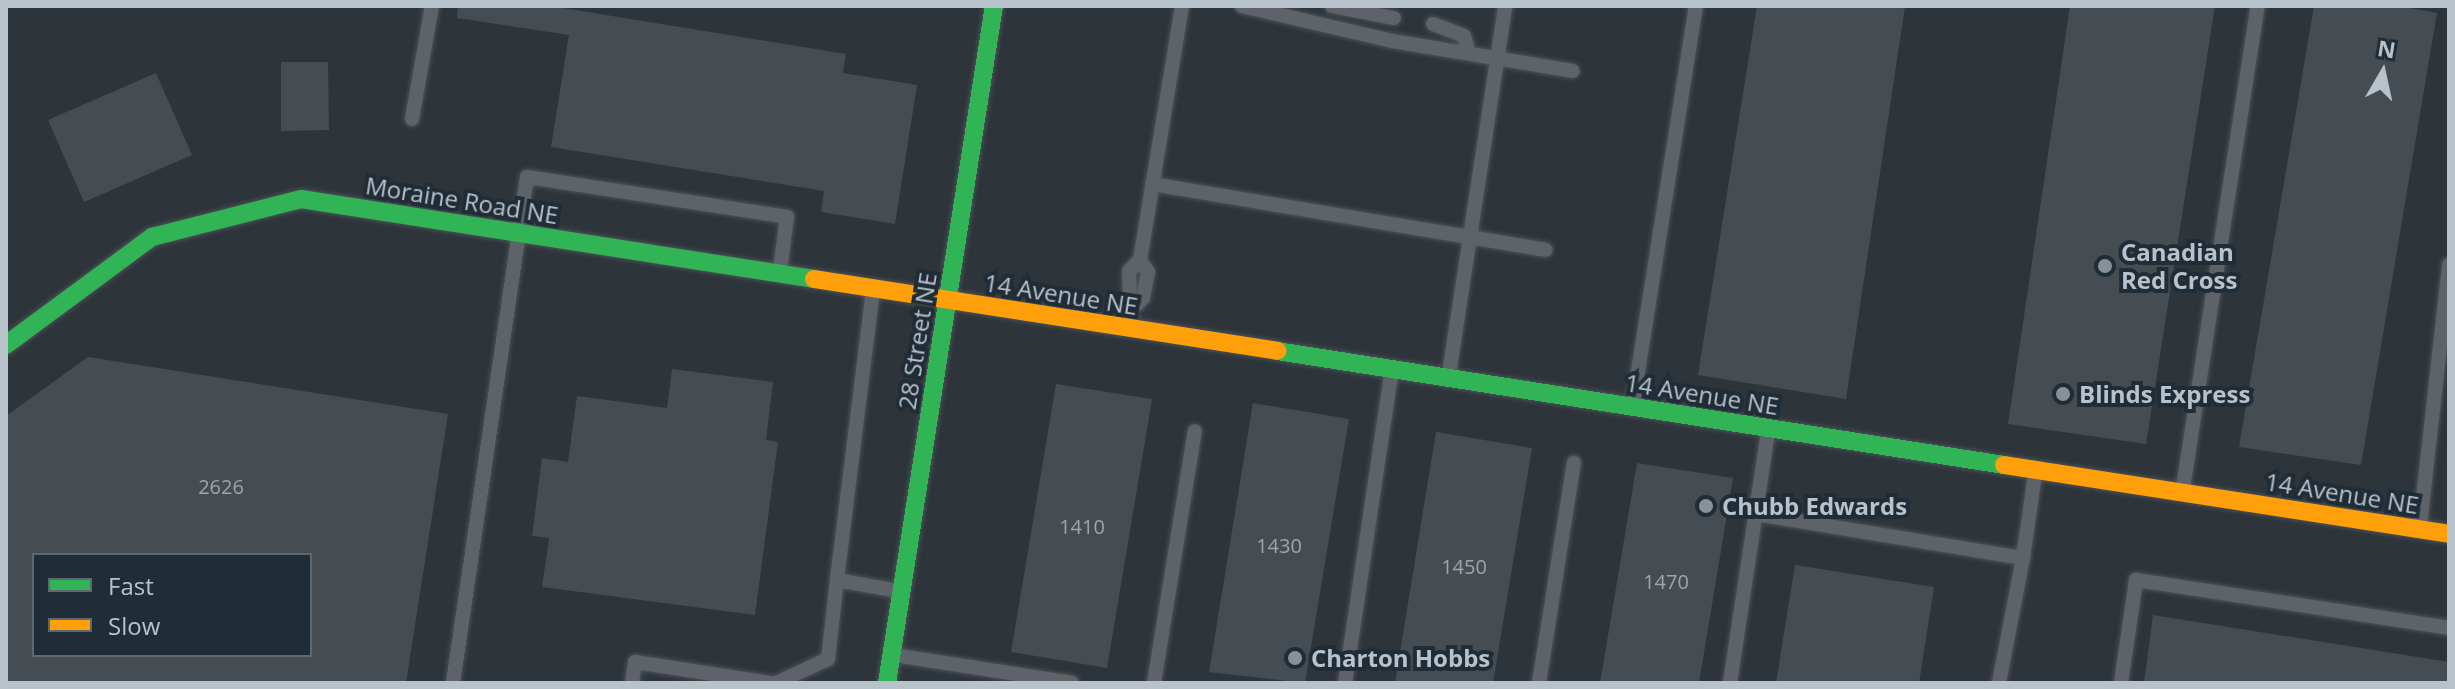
<!DOCTYPE html>
<html>
<head>
<meta charset="utf-8">
<style>
  body { margin:0 }
  #map { position:relative; width:2455px; height:689px; overflow:hidden; background:#2d353b; font-family:"Open Sans",sans-serif }
  div>[style] { position:absolute }
  [style*='--x'] { left:calc(var(--x)*1px); top:calc(var(--y)*1px); width:calc(var(--w)*1px); rotate:calc(var(--a)*1deg) }
  .building>* { inset:0; background:#464d52 }
  .roads { filter:drop-shadow(0 0 2px #4b5155) drop-shadow(0 0 2px #4b5155) }
  .lane>* { height:14px; margin:-7px; padding:0 7px; transform-origin:7px; border-radius:7px; background:#5d6369 }
  .fast>* { height:18px; margin:-9px; padding:0 9px; transform-origin:9px; border-radius:9px; background:#30b455 }
  .slow>* { height:18px; margin:-9px; padding:0 9px; transform-origin:9px; border-radius:9px; background:#ff9f0a }
  .dots>* { width:22px; height:22px; translate:-50% -50%; box-sizing:border-box; border:4px solid #202c36; border-radius:50% }
  span { translate:-50% -50%; white-space:nowrap; text-align:center; line-height:1.15; -webkit-text-stroke:8px #202c36; paint-order:stroke }
  .number-label { font-size:20px; color:#9ca5ad }
  .number-label span { -webkit-text-stroke-width:0 }
  .street-label { font-size:24px; color:#b8c2cb }
  .poi-label { font-size:24px; color:#b8c2cb; font-weight:700 }
  .left { translate:0 -50%; text-align:left }
  .frame { position:absolute; inset:0; border:8px solid #b8c2cb; pointer-events:none }
  .legend { position:absolute; left:32px; top:553px; width:280px; height:104px; box-sizing:border-box; background:#202c36; border:2px solid #5d6872; margin:0; padding:10px 14px; list-style:none; font-size:24px; color:#b8c2cb }
  .legend li { display:flex; align-items:center; gap:16px; height:40px }
  .legend b { width:40px; border:2px solid #5d6872 }
  .north { position:absolute; left:2343px; top:32px; width:80px; height:80px; -webkit-text-stroke:6px #202c36; paint-order:stroke; rotate:9deg; font-size:22px; font-weight:700; line-height:32px; text-align:center; color:#b8c2cb }
  .north::after { content:''; display:block; margin:auto; width:28px; height:36px; background:#b8c2cb; clip-path:polygon(50% 0,100% 100%,50% 72%,0 100%) }
</style>
</head>
<body>
<div id="map">
  <div class="building">
    <div style="clip-path:polygon(458px 6px,551px 6px,846px 54px,843px 73px,917px 85px,895px 224px,821px 212px,824px 191px,551px 147px,569px 35px,457px 18px)"></div>
    <div style="clip-path:polygon(1757px 6px,1905px 6px,1846px 399px,1698px 375px)"></div>
    <div style="clip-path:polygon(2070px 6px,2215px 6px,2146px 444px,2008px 424px)"></div>
    <div style="clip-path:polygon(2314px 6px,2399px 6px,2437px 13px,2361px 465px,2239px 447px)"></div>
    <div style="clip-path:polygon(281px 62px,328px 62px,329px 130px,281px 131px)"></div>
    <div style="clip-path:polygon(156px 73px,192px 155px,84px 202px,48px 120px)"></div>
    <div style="clip-path:polygon(evenodd,88px 357px,448px 414px,406px 683px,6px 683px,6px 416px,88px 357px,34px 555px,310px 555px,310px 655px,34px 655px,34px 555px)"></div>
    <div style="clip-path:polygon(672px 369px,773px 382px,766px 440px,778px 442px,755px 615px,542px 587px,549px 538px,532px 536px,542px 458px,568px 462px,577px 396px,667px 408px)"></div>
    <div style="clip-path:polygon(1056px 384px,1152px 399px,1107px 668px,1011px 652px)"></div>
    <div style="clip-path:polygon(1253px 403px,1349px 419px,1305px 683px,1209px 672px)"></div>
    <div style="clip-path:polygon(1436px 432px,1532px 448px,1493px 683px,1395px 683px)"></div>
    <div style="clip-path:polygon(1637px 463px,1733px 478px,1699px 683px,1600px 683px)"></div>
    <div style="clip-path:polygon(1795px 565px,1934px 587px,1919px 683px,1776px 683px)"></div>
    <div style="clip-path:polygon(2153px 615px,2449px 662px,2449px 683px,2144px 683px)"></div>
  </div>
  <div class="roads">
    <div class="lane">
      <div style="--x:1242;--y:6;--w:154;--a:13.1"></div>
      <div style="--x:1392;--y:41;--w:183;--a:9.4"></div>
      <div style="--x:1332;--y:6;--w:63;--a:11"></div>
      <div style="--x:1433;--y:24;--w:33;--a:21"></div>
      <div style="--x:1464;--y:36;--w:18;--a:74"></div>
      <div style="--x:412;--y:119;--w:115;--a:-80"></div>
      <div style="--x:1152;--y:184;--w:399;--a:9.5"></div>
      <div style="--x:873;--y:290;--w:292;--a:97.1"></div>
      <div style="--x:837;--y:580;--w:63;--a:10.1"></div>
      <div style="--x:1133;--y:308;--w:14;--a:-45"></div>
      <div style="--x:1143;--y:298;--w:26;--a:-79"></div>
      <div style="--x:1148;--y:272;--w:14;--a:-124"></div>
      <div style="--x:1131;--y:325;--w:54;--a:-92.1"></div>
      <div style="--x:1129;--y:271;--w:16;--a:-45"></div>
      <div style="--x:1140;--y:260;--w:257;--a:-80.6"></div>
      <div style="--x:1449;--y:374;--w:372;--a:-81.3"></div>
      <div style="--x:1633;--y:403;--w:402;--a:-81"></div>
      <div style="--x:2183;--y:488;--w:488;--a:-81.2"></div>
      <div style="--x:1756;--y:514;--w:271;--a:9.4"></div>
      <div style="--x:2023;--y:558;--w:127;--a:100.9"></div>
      <div style="--x:2420;--y:525;--w:262;--a:-83.6"></div>
      <div style="--x:2023;--y:558;--w:84;--a:-81.8"></div>
      <div style="--x:894;--y:655;--w:180;--a:8.9"></div>
      <div style="--x:453;--y:683;--w:511;--a:-81.68"></div>
      <div style="--x:527;--y:177;--w:263;--a:8.7"></div>
      <div style="--x:787;--y:217;--w:53;--a:97.5"></div>
      <div style="--x:632;--y:683;--w:21;--a:-82"></div>
      <div style="--x:635;--y:662;--w:138;--a:8.8"></div>
      <div style="--x:776;--y:683;--w:57;--a:-24.8"></div>
      <div style="--x:828;--y:659;--w:80;--a:-83.5"></div>
      <div style="--x:1154;--y:683;--w:255;--a:-80.8"></div>
      <div style="--x:1345;--y:683;--w:312;--a:-81.5"></div>
      <div style="--x:1539;--y:683;--w:223;--a:-81"></div>
      <div style="--x:1730;--y:683;--w:253;--a:-81.4"></div>
      <div style="--x:2121;--y:683;--w:104;--a:-81.7"></div>
      <div style="--x:2136;--y:580;--w:317;--a:8.7"></div>
    </div>
    <div class="fast">
      <div style="--x:6;--y:345;--w:182;--a:-36.5"></div>
      <div style="--x:152;--y:237;--w:154;--a:-14.3"></div>
      <div style="--x:301;--y:199;--w:519;--a:8.86"></div>
      <div style="--x:1277;--y:351;--w:736;--a:8.91"></div>
      <div style="--x:887;--y:683;--w:685;--a:-81.02"></div>
    </div>
    <div class="slow">
      <div style="--x:814;--y:279;--w:469;--a:8.8"></div>
      <div style="--x:2004;--y:465;--w:450;--a:8.8"></div>
    </div>
  </div>
  <div class="dots">
    <div style="left:2105px;top:266px;background:#879199"></div>
    <div style="left:2063px;top:394px;background:#879199"></div>
    <div style="left:1706px;top:506px;background:#879199"></div>
    <div style="left:1295px;top:658px;background:#879199"></div>
  </div>
  <div class="number-label">
    <span style="left:221px;top:486px">2626</span>
    <span style="left:1082px;top:526px">1410</span>
    <span style="left:1279px;top:545px">1430</span>
    <span style="left:1464px;top:566px">1450</span>
    <span style="left:1666px;top:581px">1470</span>
  </div>
  <div class="street-label">
    <span style="left:462px;top:200px;rotate:9deg">Moraine Road NE</span>
    <span style="left:1061px;top:294px;rotate:9deg">14 Avenue NE</span>
    <span style="left:917px;top:341px;rotate:-81deg">28 Street NE</span>
    <span style="left:1702px;top:394px;rotate:9deg">14 Avenue NE</span>
    <span style="left:2342px;top:493px;rotate:9deg">14 Avenue NE</span>
  </div>
  <div class="poi-label">
    <span class="left" style="left:2121px;top:266px">Canadian<br>Red Cross</span>
    <span class="left" style="left:2079px;top:394px">Blinds Express</span>
    <span class="left" style="left:1722px;top:506px">Chubb Edwards</span>
    <span class="left" style="left:1311px;top:658px">Charton Hobbs</span>
  </div>
  <div class="frame"></div>
  <ul class="legend">
  <li><b style="height:10px;background:#30b455"></b>Fast</li>
  <li><b style="height:10px;background:#ff9f0a"></b>Slow</li>
  </ul>
  <div class="north">N</div>
</div>
</body>
</html>
